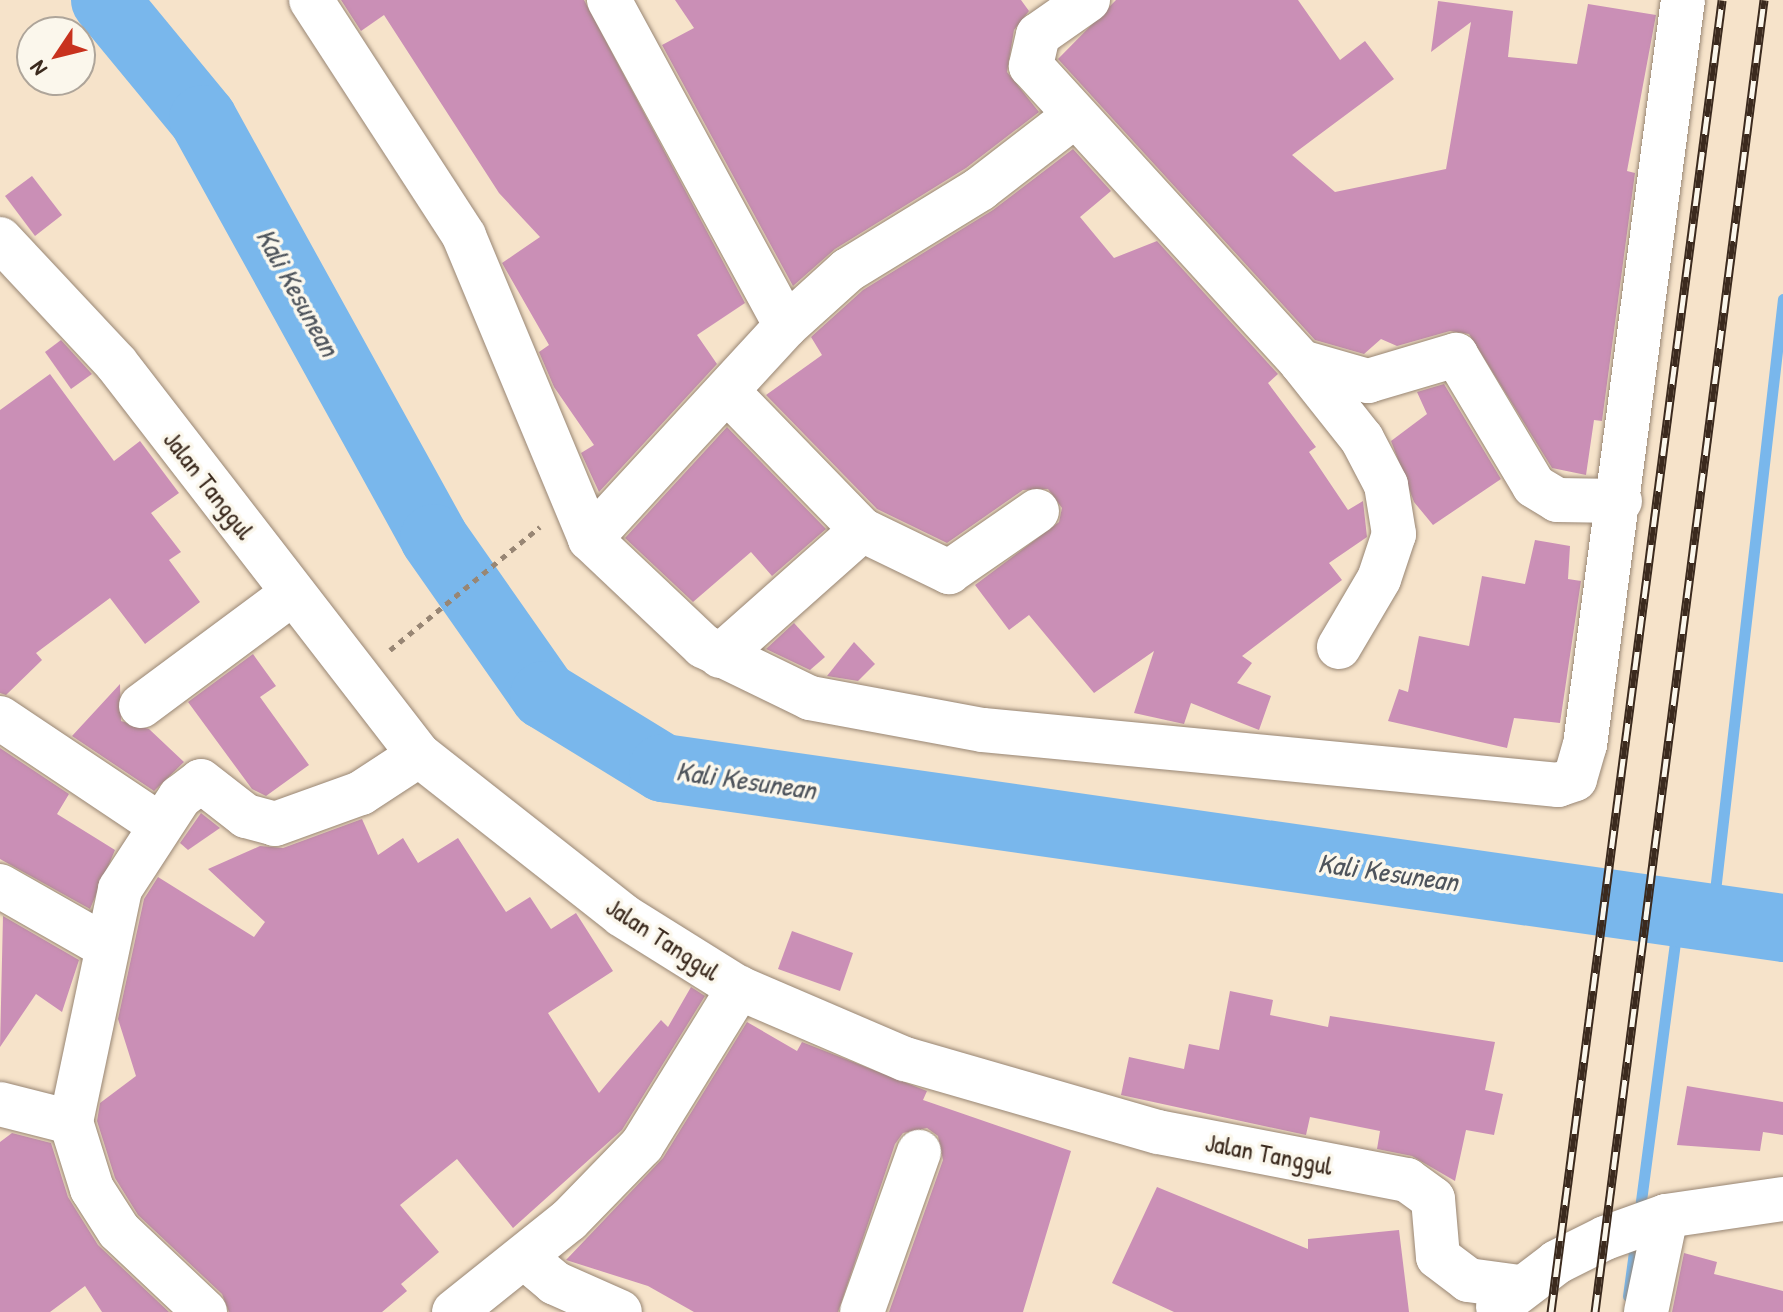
<!DOCTYPE html>
<html>
<head>
<meta charset="utf-8">
<style>
  body { margin:0 }
  #map { position:relative; width:1783px; height:1312px; overflow:hidden; background:#f6e3ca; font-family:"Patrick Hand",sans-serif }
  div>[style] { position:absolute }
  [style*='--x'] { left:calc(var(--x)*1px); top:calc(var(--y)*1px); width:calc(var(--w)*1px); rotate:calc(var(--a)*1deg) }
  .stream>* { height:11px; margin:-5.5px; padding:0 5.5px; transform-origin:5.5px; border-radius:5.5px; background:#79b7ec }
  .river>* { height:68px; margin:-34px; padding:0 34px; transform-origin:34px; border-radius:34px; background:#79b7ec }
  .building>* { inset:0; background:#ca8fb6 }
  .path>* { height:5px; margin-top:-2.5px; transform-origin:0; background:repeating-linear-gradient(90deg,#988674 0 6px,transparent 0 12px) }
  .roads { filter:drop-shadow(0 0 2px #988674) drop-shadow(0 0 2px #988674) }
  .minor>* { height:44px; margin:-22px; padding:0 22px; transform-origin:22px; border-radius:22px; background:#fff }
  .rail>* { height:9px; margin-top:-4.5px; transform-origin:0; background:repeating-linear-gradient(90deg,#fbf7ec 0 18px,#3b2a1e 0 36px); box-sizing:border-box; border-block:2px solid #3b2a1e }
  span { translate:-50% -50%; white-space:nowrap; text-align:center; line-height:1.15; -webkit-text-stroke:7px #fbf7ec; paint-order:stroke }
  .street-label { font-size:26px; color:#3b2a1e }
  .water-label { font-size:28px; color:#4e545c; font-style:italic }
  .north { position:absolute; left:16px; top:16px; width:80px; height:80px; box-sizing:border-box; background:#fbf7ec; border:2px solid #aea59a; border-radius:50%; rotate:235deg; font-size:22px; font-weight:700; line-height:32px; text-align:center; color:#3b2a1e }
  .north::after { content:''; display:block; margin:auto; width:28px; height:36px; background:#c8321e; clip-path:polygon(50% 0,100% 100%,50% 72%,0 100%) }
</style>
</head>
<body>
<div id="map">
  <div class="stream">
    <div style="--x:1712;--y:917;--w:622;--a:-83.45"></div>
    <div style="--x:1639;--y:1216;--w:307;--a:-82.5"></div>
    <div style="--x:1628;--y:1296;--w:60;--a:-82.3"></div>
  </div>
  <div class="river">
    <div style="--x:105;--y:0;--w:154;--a:50.5"></div>
    <div style="--x:203;--y:119;--w:478;--a:61.1"></div>
    <div style="--x:434;--y:538;--w:192;--a:55"></div>
    <div style="--x:544;--y:695;--w:140;--a:31.5"></div>
    <div style="--x:663;--y:768;--w:1131;--a:8.13"></div>
  </div>
  <div class="building">
    <div style="clip-path:polygon(341px 0,584px 0,745px 303px,697px 335px,717px 364px,599px 492px,581px 453px,594px 445px,554px 387px,539px 352px,549px 345px,502px 263px,540px 237px,499px 193px,384px 15px,361px 31px)"></div>
    <div style="clip-path:polygon(675px 0,1021px 0,1029px 11px,1014px 30px,1007px 72px,1039px 112px,966px 168px,835px 249px,793px 286px,662px 45px,694px 28px)"></div>
    <div style="clip-path:polygon(1116px 0,1298px 0,1340px 60px,1365px 41px,1394px 79px,1292px 155px,1335px 192px,1446px 169px,1471px 22px,1431px 52px,1438px 1px,1513px 11px,1508px 57px,1577px 64px,1588px 4px,1656px 15px,1627px 171px,1635px 173px,1602px 421px,1594px 420px,1586px 475px,1552px 468px,1469px 334px,1450px 331px,1397px 346px,1381px 339px,1364px 354px,1315px 340px,1058px 59px)"></div>
    <div style="clip-path:polygon(1073px 149px,1111px 191px,1080px 217px,1114px 258px,1157px 241px,1278px 374px,1268px 383px,1316px 447px,1309px 452px,1348px 510px,1363px 501px,1367px 537px,1329px 563px,1342px 580px,1242px 656px,1252px 663px,1237px 683px,1271px 696px,1259px 730px,1191px 703px,1184px 724px,1134px 713px,1154px 651px,1094px 693px,1029px 615px,1009px 630px,975px 585px,1059px 522px,1062px 508px,1048px 489px,1023px 490px,947px 543px,877px 509px,766px 395px,822px 355px,811px 337px,863px 290px,993px 210px)"></div>
    <div style="clip-path:polygon(32px 176px,62px 215px,35px 236px,5px 196px)"></div>
    <div style="clip-path:polygon(61px 340px,92px 374px,71px 389px,45px 352px)"></div>
    <div style="clip-path:polygon(50px 374px,114px 461px,140px 441px,179px 493px,151px 513px,181px 552px,169px 560px,200px 602px,145px 644px,110px 598px,36px 653px,42px 660px,6px 695px,0 693px,0 410px)"></div>
    <div style="clip-path:polygon(1444px 384px,1501px 479px,1433px 525px,1414px 502px,1391px 441px,1427px 414px,1417px 392px)"></div>
    <div style="clip-path:polygon(727px 427px,826px 529px,772px 576px,751px 552px,693px 602px,625px 538px)"></div>
    <div style="clip-path:polygon(1535px 540px,1570px 546px,1568px 579px,1581px 581px,1560px 723px,1514px 718px,1507px 748px,1388px 721px,1399px 689px,1408px 692px,1419px 636px,1469px 646px,1482px 576px,1525px 584px)"></div>
    <div style="clip-path:polygon(794px 623px,825px 657px,810px 670px,766px 649px)"></div>
    <div style="clip-path:polygon(854px 642px,875px 664px,858px 681px,827px 676px)"></div>
    <div style="clip-path:polygon(253px 654px,276px 686px,260px 697px,309px 765px,266px 796px,252px 789px,188px 702px)"></div>
    <div style="clip-path:polygon(120px 684px,121px 721px,149px 729px,184px 762px,154px 791px,72px 736px)"></div>
    <div style="clip-path:polygon(0 748px,69px 794px,57px 814px,115px 850px,90px 909px,0 859px)"></div>
    <div style="clip-path:polygon(201px 813px,220px 828px,188px 850px,180px 843px)"></div>
    <div style="clip-path:polygon(362px 819px,378px 855px,403px 838px,418px 863px,458px 838px,506px 912px,530px 897px,551px 929px,576px 913px,613px 971px,548px 1013px,599px 1093px,661px 1020px,668px 1027px,691px 987px,705px 996px,622px 1130px,513px 1228px,457px 1159px,400px 1205px,439px 1252px,401px 1284px,407px 1291px,382px 1312px,229px 1312px,222px 1294px,138px 1215px,115px 1178px,97px 1121px,100px 1103px,136px 1076px,118px 1019px,144px 899px,158px 877px,254px 937px,265px 922px,208px 869px,260px 846px,283px 848px)"></div>
    <div style="clip-path:polygon(3px 916px,79px 960px,62px 1012px,36px 994px,0 1047px)"></div>
    <div style="clip-path:polygon(792px 931px,853px 953px,840px 991px,778px 969px)"></div>
    <div style="clip-path:polygon(1230px 991px,1273px 1000px,1270px 1015px,1328px 1027px,1330px 1016px,1495px 1042px,1485px 1090px,1503px 1094px,1494px 1135px,1466px 1130px,1455px 1181px,1412px 1156px,1377px 1149px,1380px 1131px,1310px 1117px,1306px 1135px,1121px 1095px,1129px 1057px,1184px 1069px,1189px 1044px,1219px 1050px)"></div>
    <div style="clip-path:polygon(747px 1022px,797px 1051px,802px 1042px,927px 1091px,923px 1100px,1071px 1151px,1023px 1312px,889px 1312px,943px 1160px,938px 1136px,927px 1128px,903px 1133px,895px 1144px,838px 1312px,694px 1312px,648px 1286px,566px 1260px,663px 1158px)"></div>
    <div style="clip-path:polygon(1687px 1086px,1783px 1102px,1783px 1135px,1763px 1132px,1760px 1151px,1677px 1145px)"></div>
    <div style="clip-path:polygon(12px 1133px,51px 1143px,68px 1197px,98px 1245px,169px 1312px,102px 1312px,85px 1286px,50px 1312px,0 1312px,0 1142px)"></div>
    <div style="clip-path:polygon(1157px 1187px,1308px 1249px,1308px 1239px,1399px 1230px,1409px 1312px,1174px 1312px,1112px 1283px)"></div>
    <div style="clip-path:polygon(1684px 1253px,1717px 1262px,1714px 1274px,1783px 1291px,1783px 1312px,1672px 1312px)"></div>
  </div>
  <div class="path">
    <div style="--x:390;--y:650;--w:194;--a:-39.4"></div>
  </div>
  <div class="roads">
    <div class="minor">
      <div style="--x:311;--y:0;--w:281;--a:57"></div>
      <div style="--x:464;--y:236;--w:328;--a:67.4"></div>
      <div style="--x:590;--y:539;--w:156;--a:43.4"></div>
      <div style="--x:703;--y:646;--w:119;--a:25.9"></div>
      <div style="--x:810;--y:698;--w:176;--a:10.5"></div>
      <div style="--x:983;--y:730;--w:578;--a:5.46"></div>
      <div style="--x:1558;--y:785;--w:18;--a:-19"></div>
      <div style="--x:1575;--y:779;--w:35;--a:-74"></div>
      <div style="--x:1585;--y:745;--w:751;--a:-82.51"></div>
      <div style="--x:1088;--y:0;--w:61;--a:145"></div>
      <div style="--x:1038;--y:35;--w:32;--a:103"></div>
      <div style="--x:1031;--y:66;--w:401;--a:47.6"></div>
      <div style="--x:1301;--y:362;--w:98;--a:51.6"></div>
      <div style="--x:1362;--y:439;--w:52;--a:62.4"></div>
      <div style="--x:1386;--y:485;--w:50;--a:80.7"></div>
      <div style="--x:1394;--y:534;--w:47;--a:108.4"></div>
      <div style="--x:1379;--y:579;--w:79;--a:120.5"></div>
      <div style="--x:0;--y:239;--w:170;--a:46.9"></div>
      <div style="--x:116;--y:363;--w:495;--a:52.3"></div>
      <div style="--x:419;--y:755;--w:258;--a:38.2"></div>
      <div style="--x:622;--y:915;--w:138;--a:32"></div>
      <div style="--x:739;--y:988;--w:181;--a:23.2"></div>
      <div style="--x:905;--y:1059;--w:263;--a:16.1"></div>
      <div style="--x:1158;--y:1132;--w:254;--a:10.9"></div>
      <div style="--x:1407;--y:1180;--w:32;--a:36"></div>
      <div style="--x:1433;--y:1199;--w:58;--a:85.1"></div>
      <div style="--x:1438;--y:1257;--w:38;--a:37"></div>
      <div style="--x:1468;--y:1280;--w:52;--a:7.7"></div>
      <div style="--x:786;--y:326;--w:84;--a:-42.1"></div>
      <div style="--x:848;--y:270;--w:155;--a:-31.5"></div>
      <div style="--x:980;--y:189;--w:118;--a:-37.7"></div>
      <div style="--x:1301;--y:362;--w:70;--a:15.8"></div>
      <div style="--x:1368;--y:381;--w:92;--a:-16.5"></div>
      <div style="--x:1456;--y:355;--w:152;--a:59.2"></div>
      <div style="--x:1534;--y:486;--w:27;--a:31"></div>
      <div style="--x:1557;--y:500;--w:63;--a:0.9"></div>
      <div style="--x:862;--y:530;--w:97;--a:25.8"></div>
      <div style="--x:949;--y:572;--w:107;--a:-34.7"></div>
      <div style="--x:590;--y:539;--w:289;--a:-47.4"></div>
      <div style="--x:786;--y:326;--w:371;--a:-118.5"></div>
      <div style="--x:720;--y:656;--w:190;--a:-41.6"></div>
      <div style="--x:862;--y:530;--w:192;--a:-134.2"></div>
      <div style="--x:141;--y:706;--w:188;--a:-36.6"></div>
      <div style="--x:0;--y:718;--w:192;--a:33.8"></div>
      <div style="--x:0;--y:886;--w:121;--a:29.7"></div>
      <div style="--x:0;--y:1104;--w:73;--a:14.2"></div>
      <div style="--x:524;--y:1257;--w:40;--a:40"></div>
      <div style="--x:555;--y:1283;--w:71;--a:24"></div>
      <div style="--x:1498;--y:1307;--w:74;--a:-37.3"></div>
      <div style="--x:1557;--y:1262;--w:54;--a:-26.6"></div>
      <div style="--x:1605;--y:1238;--w:65;--a:-19.8"></div>
      <div style="--x:1666;--y:1216;--w:118;--a:-8.3"></div>
      <div style="--x:205;--y:1312;--w:118;--a:-136.7"></div>
      <div style="--x:119;--y:1231;--w:50;--a:-122.7"></div>
      <div style="--x:92;--y:1189;--w:70;--a:-107.4"></div>
      <div style="--x:71;--y:1122;--w:238;--a:-78.1"></div>
      <div style="--x:120;--y:889;--w:110;--a:-56.9"></div>
      <div style="--x:180;--y:797;--w:26;--a:-37"></div>
      <div style="--x:201;--y:781;--w:57;--a:37.9"></div>
      <div style="--x:246;--y:816;--w:30;--a:15"></div>
      <div style="--x:275;--y:824;--w:91;--a:-19.8"></div>
      <div style="--x:361;--y:793;--w:69;--a:-33.2"></div>
      <div style="--x:454;--y:1312;--w:147;--a:-38.7"></div>
      <div style="--x:569;--y:1220;--w:105;--a:-45.8"></div>
      <div style="--x:642;--y:1145;--w:185;--a:-58.3"></div>
      <div style="--x:862;--y:1312;--w:170;--a:-70.4"></div>
      <div style="--x:1646;--y:1312;--w:98;--a:-78.2"></div>
    </div>
  </div>
  <div class="rail">
    <div style="--x:1551;--y:1312;--w:1323;--a:-82.57"></div>
    <div style="--x:1595;--y:1312;--w:1323;--a:-82.66"></div>
  </div>
  <div class="street-label">
    <span style="left:209px;top:485px;rotate:52deg">Jalan Tanggul</span>
    <span style="left:663px;top:939px;rotate:33deg">Jalan Tanggul</span>
    <span style="left:1269px;top:1154px;rotate:11deg">Jalan Tanggul</span>
  </div>
  <div class="water-label">
    <span style="left:298px;top:292px;rotate:61deg">Kali Kesunean</span>
    <span style="left:746px;top:780px;rotate:8deg">Kali Kesunean</span>
    <span style="left:1388px;top:872px;rotate:8deg">Kali Kesunean</span>
  </div>
  <div class="north">N</div>
</div>
</body>
</html>
